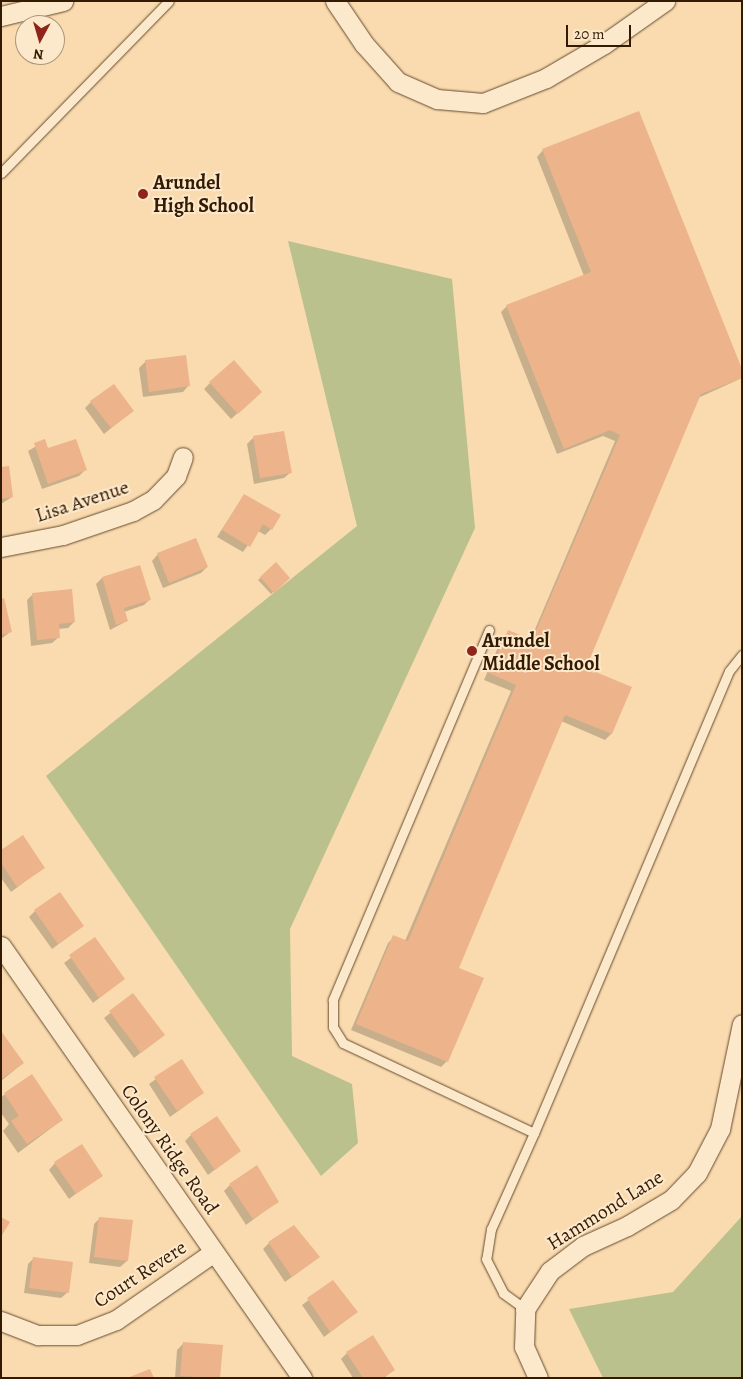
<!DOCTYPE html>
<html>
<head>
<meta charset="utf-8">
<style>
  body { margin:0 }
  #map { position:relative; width:743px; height:1379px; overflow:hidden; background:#fadbaf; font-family:Alegreya,serif }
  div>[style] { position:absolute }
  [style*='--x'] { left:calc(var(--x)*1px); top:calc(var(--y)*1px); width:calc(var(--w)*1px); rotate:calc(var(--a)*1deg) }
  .green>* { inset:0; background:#bac18d }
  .shadow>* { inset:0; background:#0003 }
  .building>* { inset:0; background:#edb38b }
  .roads { filter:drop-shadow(0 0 1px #654a2e) drop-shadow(0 0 1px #654a2e) }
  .service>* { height:9px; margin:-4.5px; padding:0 4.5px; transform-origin:4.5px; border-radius:4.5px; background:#fce8cb }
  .minor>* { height:19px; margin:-9.5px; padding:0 9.5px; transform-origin:9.5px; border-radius:9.5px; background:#fce8cb }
  .dots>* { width:14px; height:14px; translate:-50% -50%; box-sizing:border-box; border:2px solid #fce8cb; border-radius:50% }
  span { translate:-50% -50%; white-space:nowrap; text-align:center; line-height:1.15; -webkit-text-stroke:4px #fce8cb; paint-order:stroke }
  .poi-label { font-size:20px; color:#331a03; font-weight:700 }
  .left { translate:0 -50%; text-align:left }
  .street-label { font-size:20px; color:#331a03 }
  .frame { position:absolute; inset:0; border:2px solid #331a03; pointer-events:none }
  .north { position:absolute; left:15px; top:15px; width:50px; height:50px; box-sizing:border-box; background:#fce8cb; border:1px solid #ac967b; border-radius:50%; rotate:186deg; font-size:14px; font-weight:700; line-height:20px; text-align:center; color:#331a03 }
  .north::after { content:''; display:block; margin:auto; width:18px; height:22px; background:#8f2418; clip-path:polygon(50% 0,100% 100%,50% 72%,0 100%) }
  .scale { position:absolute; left:566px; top:25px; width:65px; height:22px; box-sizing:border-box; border:2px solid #331a03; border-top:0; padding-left:6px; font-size:15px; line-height:18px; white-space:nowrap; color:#331a03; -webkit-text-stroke:4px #fce8cb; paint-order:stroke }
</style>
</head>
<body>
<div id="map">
  <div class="green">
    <div style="clip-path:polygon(288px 241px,452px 279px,475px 528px,290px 929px,292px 1056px,352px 1084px,358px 1143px,321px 1176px,46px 776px,357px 526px)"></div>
    <div style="clip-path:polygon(742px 1216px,742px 1378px,603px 1378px,569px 1309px,673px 1292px)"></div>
  </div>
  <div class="shadow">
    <div style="clip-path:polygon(543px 150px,742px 372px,742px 378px,698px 398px,584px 669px,630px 688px,611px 734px,605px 740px,561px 721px,457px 968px,447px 1061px,441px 1067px,351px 1030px,388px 943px,394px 937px,405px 941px,511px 691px,484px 680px,502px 638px,508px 632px,530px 641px,615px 441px,603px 436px,557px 454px,501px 312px,507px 306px,584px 276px,537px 157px)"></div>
    <div style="clip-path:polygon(185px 357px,189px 385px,183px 392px,143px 397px,139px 368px,145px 362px)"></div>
    <div style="clip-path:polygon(210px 383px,255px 398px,231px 419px,204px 389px)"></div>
    <div style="clip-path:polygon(91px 402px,132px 411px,104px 434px,85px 408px)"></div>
    <div style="clip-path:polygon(253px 438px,291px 472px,284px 478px,254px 484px,247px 444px)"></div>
    <div style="clip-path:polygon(45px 441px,48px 450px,85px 470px,79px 476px,42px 489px,28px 451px)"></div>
    <div style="clip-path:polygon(1px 468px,12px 497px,1px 504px)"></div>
    <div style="clip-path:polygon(244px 495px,271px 529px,265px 535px,258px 531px,243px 552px,217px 537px)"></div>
    <div style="clip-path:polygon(158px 554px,207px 567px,201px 573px,163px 588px,152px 561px)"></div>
    <div style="clip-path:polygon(276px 564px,289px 578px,271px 594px,258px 580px)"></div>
    <div style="clip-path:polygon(139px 566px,150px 599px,144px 605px,124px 612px,127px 621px,110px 630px,96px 584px,102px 578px)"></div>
    <div style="clip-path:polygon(33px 594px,74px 622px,68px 628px,58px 629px,59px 637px,52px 643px,31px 646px,27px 600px)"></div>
    <div style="clip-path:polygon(1px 600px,10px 632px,1px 639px)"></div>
    <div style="clip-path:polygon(1px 851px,43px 868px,11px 892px,1px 878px)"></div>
    <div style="clip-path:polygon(35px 911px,83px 926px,52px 949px,29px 917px)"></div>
    <div style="clip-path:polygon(95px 939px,124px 979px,93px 1003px,64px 963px)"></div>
    <div style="clip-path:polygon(133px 995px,163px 1035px,134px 1058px,104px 1018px)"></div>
    <div style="clip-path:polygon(1px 1033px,23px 1063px,1px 1081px)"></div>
    <div style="clip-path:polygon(181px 1061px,203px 1093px,170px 1117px,149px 1084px)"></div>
    <div style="clip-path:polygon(32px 1076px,62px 1120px,18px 1153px,3px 1131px,9px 1124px,1px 1113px,1px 1097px)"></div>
    <div style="clip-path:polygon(191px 1135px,239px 1151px,208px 1175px,185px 1141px)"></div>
    <div style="clip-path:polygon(55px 1163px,101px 1175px,69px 1199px,49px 1170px)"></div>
    <div style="clip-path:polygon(230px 1185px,278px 1201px,246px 1225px,224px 1191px)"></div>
    <div style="clip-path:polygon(100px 1218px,127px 1261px,120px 1267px,89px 1263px,94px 1224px)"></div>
    <div style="clip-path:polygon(269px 1243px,311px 1246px,319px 1257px,285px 1282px,263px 1249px)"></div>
    <div style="clip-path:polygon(34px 1258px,68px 1292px,61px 1298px,24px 1293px,28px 1264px)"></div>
    <div style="clip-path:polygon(333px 1282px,357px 1312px,324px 1337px,302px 1305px)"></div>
    <div style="clip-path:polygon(183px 1344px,219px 1378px,175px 1378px,177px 1350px)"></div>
    <div style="clip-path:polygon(347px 1353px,393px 1370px,384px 1378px,353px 1378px,341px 1359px)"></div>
  </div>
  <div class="building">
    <div style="clip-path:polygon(639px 111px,742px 369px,742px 378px,701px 394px,586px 668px,632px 687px,612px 734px,565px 715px,459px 968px,484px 978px,448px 1062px,356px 1024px,393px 935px,408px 941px,516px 685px,489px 673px,508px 630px,532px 640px,620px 435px,610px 430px,564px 449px,506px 305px,591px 272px,542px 149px)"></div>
    <div style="clip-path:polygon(186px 355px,190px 386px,149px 392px,145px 360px)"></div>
    <div style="clip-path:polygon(234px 360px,262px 392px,238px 414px,209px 382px)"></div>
    <div style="clip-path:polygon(114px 384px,134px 411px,111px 428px,90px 401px)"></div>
    <div style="clip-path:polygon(284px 431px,292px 473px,260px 478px,253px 436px)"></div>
    <div style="clip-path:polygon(45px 439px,48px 448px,76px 439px,87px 470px,48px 484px,34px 443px)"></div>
    <div style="clip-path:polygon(9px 466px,13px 497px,1px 499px,1px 467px)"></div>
    <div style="clip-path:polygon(244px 494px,281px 515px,272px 530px,263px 524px,250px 547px,222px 530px)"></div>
    <div style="clip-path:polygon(196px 538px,208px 567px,169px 583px,157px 553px)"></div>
    <div style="clip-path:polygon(276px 562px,290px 578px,274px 593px,260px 577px)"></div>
    <div style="clip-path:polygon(140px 565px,151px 600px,124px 608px,128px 621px,116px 625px,102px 577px)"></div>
    <div style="clip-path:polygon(72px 589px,75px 622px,59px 624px,60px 638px,37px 640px,32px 593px)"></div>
    <div style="clip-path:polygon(4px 598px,12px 632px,1px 635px,1px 599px)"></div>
    <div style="clip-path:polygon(23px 835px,45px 868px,17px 887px,1px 863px,1px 850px)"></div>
    <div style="clip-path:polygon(60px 892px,84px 926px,58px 944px,34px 910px)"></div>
    <div style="clip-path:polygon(95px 937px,125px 979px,99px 998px,69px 955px)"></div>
    <div style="clip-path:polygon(133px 993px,165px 1035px,141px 1053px,109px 1011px)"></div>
    <div style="clip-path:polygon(1px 1031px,24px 1063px,1px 1079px)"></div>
    <div style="clip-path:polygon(182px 1059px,204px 1093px,177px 1111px,154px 1077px)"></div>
    <div style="clip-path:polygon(32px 1074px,63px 1120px,27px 1144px,11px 1121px,19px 1116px,4px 1093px)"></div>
    <div style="clip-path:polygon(217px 1116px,241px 1151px,215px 1170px,190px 1134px)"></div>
    <div style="clip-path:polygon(82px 1144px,103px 1176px,76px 1194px,54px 1162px)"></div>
    <div style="clip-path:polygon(257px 1165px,279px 1202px,253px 1219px,229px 1184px)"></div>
    <div style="clip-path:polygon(1px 1217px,10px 1222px,1px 1237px)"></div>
    <div style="clip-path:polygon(99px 1217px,133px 1220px,128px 1261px,94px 1257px)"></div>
    <div style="clip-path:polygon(294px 1225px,320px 1257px,292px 1277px,268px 1242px)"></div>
    <div style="clip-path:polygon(33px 1257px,73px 1262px,69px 1293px,29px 1288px)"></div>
    <div style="clip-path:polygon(333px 1280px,358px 1312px,330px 1332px,307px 1298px)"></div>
    <div style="clip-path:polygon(373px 1335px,395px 1370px,383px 1378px,363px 1378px,346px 1352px)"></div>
    <div style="clip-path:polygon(183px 1342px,223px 1345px,220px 1378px,180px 1376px)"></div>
    <div style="clip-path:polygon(150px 1369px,154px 1378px,127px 1378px)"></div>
  </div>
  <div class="roads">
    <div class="service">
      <div style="--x:1;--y:173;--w:240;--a:-45.7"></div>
      <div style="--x:489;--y:630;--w:402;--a:112.9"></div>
      <div style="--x:333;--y:1000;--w:27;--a:90"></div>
      <div style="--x:333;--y:1027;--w:19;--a:58"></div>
      <div style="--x:343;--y:1043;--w:211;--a:25.2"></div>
      <div style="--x:534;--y:1133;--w:105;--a:114.1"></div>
      <div style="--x:491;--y:1229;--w:30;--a:99"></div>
      <div style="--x:486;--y:1259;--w:38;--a:63"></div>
      <div style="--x:503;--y:1293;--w:27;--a:36"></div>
      <div style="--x:534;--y:1133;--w:501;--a:-67.12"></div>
      <div style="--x:729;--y:671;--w:21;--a:-51"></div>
    </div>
    <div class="minor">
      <div style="--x:335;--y:1;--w:52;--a:56"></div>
      <div style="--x:364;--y:44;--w:51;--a:48.2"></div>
      <div style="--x:398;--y:82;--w:43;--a:23.6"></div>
      <div style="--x:437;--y:99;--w:46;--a:5"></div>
      <div style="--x:483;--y:103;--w:68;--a:-21.6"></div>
      <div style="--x:546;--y:78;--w:67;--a:-30.4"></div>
      <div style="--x:604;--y:44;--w:75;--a:-35.2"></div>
      <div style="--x:1;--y:16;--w:64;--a:-13.6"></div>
      <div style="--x:1;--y:547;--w:63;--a:-11"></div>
      <div style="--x:63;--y:535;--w:74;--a:-18.9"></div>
      <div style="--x:133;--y:511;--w:23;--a:-29"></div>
      <div style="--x:153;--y:500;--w:33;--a:-46"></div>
      <div style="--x:176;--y:476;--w:20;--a:-70"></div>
      <div style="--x:1;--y:946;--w:527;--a:55.13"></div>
      <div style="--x:1;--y:1321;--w:40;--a:21"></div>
      <div style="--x:38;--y:1335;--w:39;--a:0"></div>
      <div style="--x:77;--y:1335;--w:42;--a:-21"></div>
      <div style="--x:116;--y:1320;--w:119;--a:-34.8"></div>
      <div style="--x:538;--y:1378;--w:34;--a:-114"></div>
      <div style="--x:524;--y:1347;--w:38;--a:-88"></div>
      <div style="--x:525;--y:1309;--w:45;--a:-56.7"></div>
      <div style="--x:550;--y:1271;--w:41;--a:-37.1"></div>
      <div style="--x:583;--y:1246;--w:48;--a:-24.4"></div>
      <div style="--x:627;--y:1226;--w:51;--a:-30.6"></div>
      <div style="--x:671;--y:1200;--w:37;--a:-46"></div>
      <div style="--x:697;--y:1173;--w:50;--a:-62.4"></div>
      <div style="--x:720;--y:1129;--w:107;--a:-78.2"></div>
    </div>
  </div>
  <div class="dots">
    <div style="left:143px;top:194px;background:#8f2418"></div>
    <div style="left:472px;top:651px;background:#8f2418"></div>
  </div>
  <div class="poi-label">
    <span class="left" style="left:153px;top:194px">Arundel<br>High School</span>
    <span class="left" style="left:482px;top:652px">Arundel<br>Middle School</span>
  </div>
  <div class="street-label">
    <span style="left:82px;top:501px;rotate:-18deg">Lisa Avenue</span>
    <span style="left:170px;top:1149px;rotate:55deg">Colony Ridge Road</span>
    <span style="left:605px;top:1210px;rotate:-32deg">Hammond Lane</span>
    <span style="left:140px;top:1274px;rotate:-33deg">Court Revere</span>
  </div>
  <div class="frame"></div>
  <div class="north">N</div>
  <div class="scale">20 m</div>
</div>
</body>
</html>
